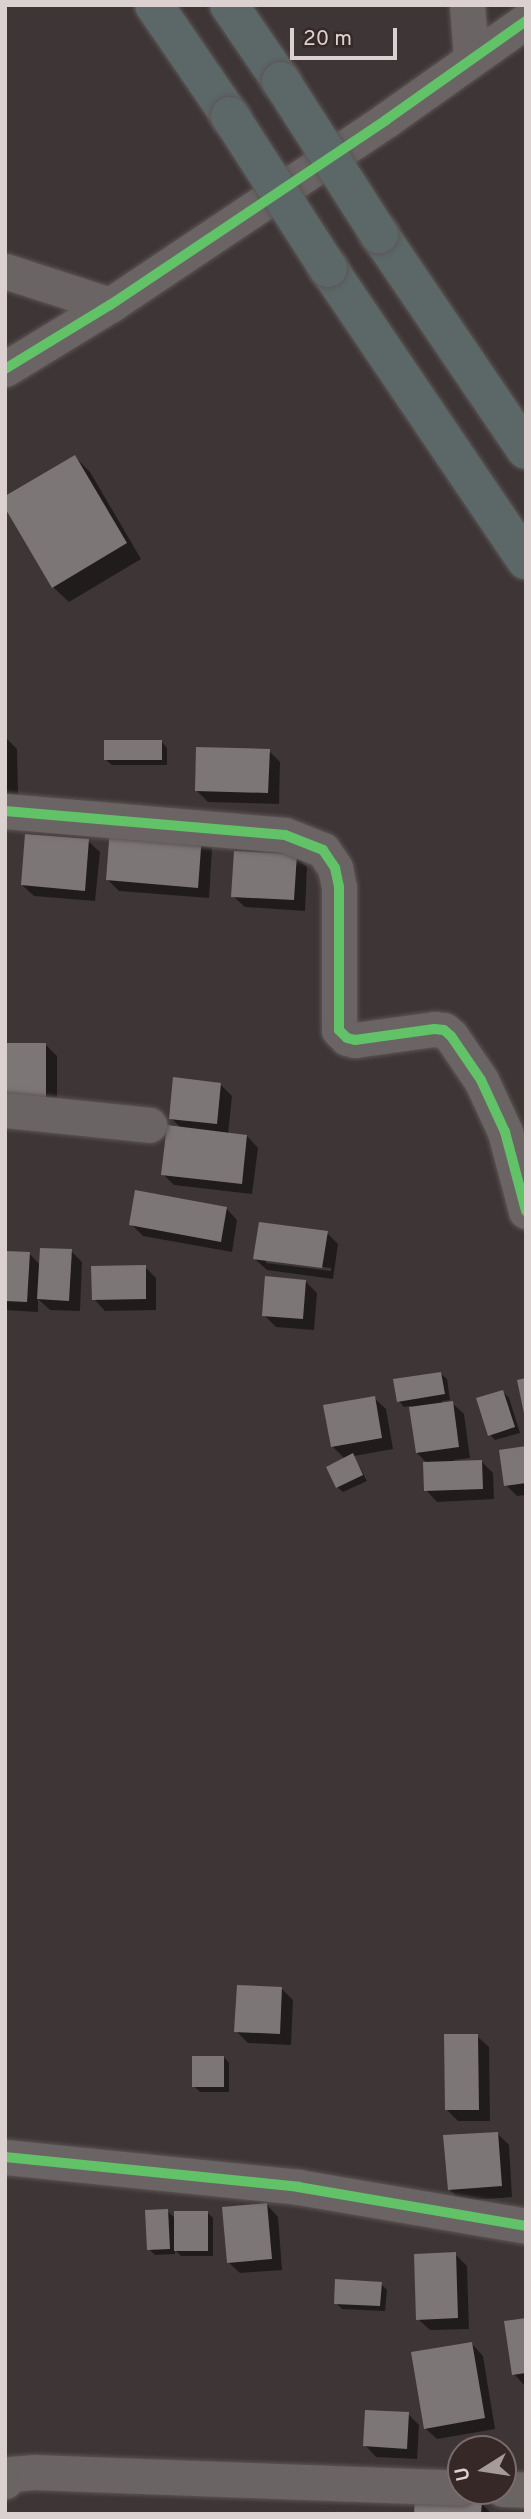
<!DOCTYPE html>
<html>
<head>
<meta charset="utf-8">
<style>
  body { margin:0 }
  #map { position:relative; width:531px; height:2519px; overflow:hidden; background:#3e3636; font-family:Overpass,sans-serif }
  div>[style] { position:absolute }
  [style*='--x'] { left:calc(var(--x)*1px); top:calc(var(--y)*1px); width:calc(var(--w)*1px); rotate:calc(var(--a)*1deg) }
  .shadow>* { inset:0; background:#0007 }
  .building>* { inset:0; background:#7d7676 }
  .roads { filter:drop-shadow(0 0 2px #5c5554) drop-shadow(0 0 2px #5c5554) }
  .minor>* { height:35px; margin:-17.5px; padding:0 17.5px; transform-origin:17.5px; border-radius:17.5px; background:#6a6464 }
  .highway>* { height:38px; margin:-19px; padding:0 19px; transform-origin:19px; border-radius:19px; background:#5c6768 }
  .bridges { filter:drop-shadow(0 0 2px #5c5554) drop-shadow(0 0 2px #5c5554) }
  .highway-bridge>* { height:38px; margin:-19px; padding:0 19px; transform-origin:19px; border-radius:19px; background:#5c6768 }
  .cycleway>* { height:10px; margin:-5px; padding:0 5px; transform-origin:5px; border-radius:5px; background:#61c268 }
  span { translate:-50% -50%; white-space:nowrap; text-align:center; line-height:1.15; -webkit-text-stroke:7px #372828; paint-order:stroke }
  .frame { position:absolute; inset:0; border:7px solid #dbd1d0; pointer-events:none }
  .north { position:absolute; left:447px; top:2435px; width:70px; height:70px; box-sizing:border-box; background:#372828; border:2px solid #796c6b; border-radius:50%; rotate:258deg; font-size:19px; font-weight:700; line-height:28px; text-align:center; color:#dbd1d0 }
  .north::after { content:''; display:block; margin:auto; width:24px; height:32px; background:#a49b9a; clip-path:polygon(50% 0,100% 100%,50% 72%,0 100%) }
  .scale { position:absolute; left:290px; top:28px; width:107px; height:32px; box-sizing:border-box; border:4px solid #dbd1d0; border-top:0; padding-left:9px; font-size:21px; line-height:24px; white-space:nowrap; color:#dbd1d0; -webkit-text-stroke:5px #372828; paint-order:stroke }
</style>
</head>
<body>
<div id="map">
  <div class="shadow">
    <div style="clip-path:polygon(75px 457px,90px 472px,141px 559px,69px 602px,53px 587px)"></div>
    <div style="clip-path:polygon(5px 737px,17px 749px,18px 795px,5px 795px)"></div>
    <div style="clip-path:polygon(162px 742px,167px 748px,167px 765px,112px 765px,106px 760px)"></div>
    <div style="clip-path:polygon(269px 751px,280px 762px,279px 804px,208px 802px,196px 790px)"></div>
    <div style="clip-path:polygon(201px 837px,212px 849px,209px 898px,119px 891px,108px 880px)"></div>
    <div style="clip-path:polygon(88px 841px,100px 852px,95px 901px,34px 896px,22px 885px)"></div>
    <div style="clip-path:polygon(296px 856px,307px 867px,305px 911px,245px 907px,233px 896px)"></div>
    <div style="clip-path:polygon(46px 1045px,57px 1056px,57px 1112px,5px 1112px)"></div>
    <div style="clip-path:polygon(220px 1084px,232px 1096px,228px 1134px,247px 1136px,258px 1148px,252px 1194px,174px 1185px,163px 1174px,181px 1128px,171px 1118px)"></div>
    <div style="clip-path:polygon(226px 1208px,237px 1220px,232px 1252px,143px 1236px,131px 1224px)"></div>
    <div style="clip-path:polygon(evenodd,327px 1233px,338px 1244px,333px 1279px,267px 1270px,255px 1259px,327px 1233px,266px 1259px,331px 1268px,331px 1271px,266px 1263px,266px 1259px)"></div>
    <div style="clip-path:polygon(71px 1251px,82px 1262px,80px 1311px,50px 1310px,38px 1299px,38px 1312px,5px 1310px,5px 1252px,29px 1253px,40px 1265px)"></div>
    <div style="clip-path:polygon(145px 1267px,156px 1278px,156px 1310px,105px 1311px,94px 1299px)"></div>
    <div style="clip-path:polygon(305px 1281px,317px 1293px,314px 1330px,276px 1327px,264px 1315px)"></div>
    <div style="clip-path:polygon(441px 1374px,447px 1379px,450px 1400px,442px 1401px,442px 1404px,452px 1403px,464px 1414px,470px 1458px,454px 1460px,454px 1463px,482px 1462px,493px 1473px,494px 1499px,437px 1502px,426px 1490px,428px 1464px,417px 1453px,411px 1406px,404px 1407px,399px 1401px)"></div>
    <div style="clip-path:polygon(503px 1392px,509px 1398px,520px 1433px,495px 1440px,490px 1435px)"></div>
    <div style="clip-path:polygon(374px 1398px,386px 1409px,393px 1449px,354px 1456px,367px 1481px,343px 1492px,337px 1487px,345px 1459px,333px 1447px)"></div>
    <div style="clip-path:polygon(526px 1448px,526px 1495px,517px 1496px,506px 1485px)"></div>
    <div style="clip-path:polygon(282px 1989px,293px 2000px,291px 2045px,248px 2043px,236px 2031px)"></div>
    <div style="clip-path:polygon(477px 2036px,489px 2047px,490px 2121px,458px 2121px,447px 2110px)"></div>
    <div style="clip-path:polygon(224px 2057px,229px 2063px,229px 2092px,200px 2092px,194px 2086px)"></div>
    <div style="clip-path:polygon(497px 2133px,509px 2145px,512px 2197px,461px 2201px,449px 2189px)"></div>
    <div style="clip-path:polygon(267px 2205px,278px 2217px,282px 2270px,240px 2273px,228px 2262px)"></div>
    <div style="clip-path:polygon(167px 2211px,176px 2219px,207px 2212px,213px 2218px,213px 2256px,181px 2256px,175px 2250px,175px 2254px,155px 2255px,149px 2249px)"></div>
    <div style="clip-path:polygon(455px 2254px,467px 2266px,469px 2329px,430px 2330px,418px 2319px)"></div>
    <div style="clip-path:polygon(381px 2284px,387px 2290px,385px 2311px,342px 2309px,336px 2303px)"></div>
    <div style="clip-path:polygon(526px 2320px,526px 2386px,525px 2386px,514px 2374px)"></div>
    <div style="clip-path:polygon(472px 2344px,483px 2356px,495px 2429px,437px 2439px,425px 2428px)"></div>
    <div style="clip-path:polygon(408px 2414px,419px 2425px,417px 2459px,376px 2457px,365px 2445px)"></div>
    <div style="clip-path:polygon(481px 2503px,492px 2514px,416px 2514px)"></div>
  </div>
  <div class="building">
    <div style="clip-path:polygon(75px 455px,127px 543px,52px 588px,5px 508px,5px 496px)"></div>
    <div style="clip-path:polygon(104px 740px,162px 740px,162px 760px,104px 760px)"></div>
    <div style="clip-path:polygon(196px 747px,270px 749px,268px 793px,195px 791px)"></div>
    <div style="clip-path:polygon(110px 828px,202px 835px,198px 888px,106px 880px)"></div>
    <div style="clip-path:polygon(25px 834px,89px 839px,85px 891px,21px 885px)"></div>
    <div style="clip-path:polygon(234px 851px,297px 854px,294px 900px,231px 897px)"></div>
    <div style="clip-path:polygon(5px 1043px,46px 1043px,46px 1101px,5px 1101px)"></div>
    <div style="clip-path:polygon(173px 1077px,221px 1083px,217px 1124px,169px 1119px)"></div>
    <div style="clip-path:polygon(167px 1125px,247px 1135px,242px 1184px,161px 1175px)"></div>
    <div style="clip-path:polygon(135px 1190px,227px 1207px,221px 1242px,129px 1225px)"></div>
    <div style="clip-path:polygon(259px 1222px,328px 1231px,322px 1268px,253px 1259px)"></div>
    <div style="clip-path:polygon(40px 1248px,72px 1249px,69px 1301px,37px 1299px)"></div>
    <div style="clip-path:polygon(5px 1251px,30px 1252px,27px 1302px,5px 1301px)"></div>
    <div style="clip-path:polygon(146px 1265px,146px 1299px,92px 1300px,91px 1266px)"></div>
    <div style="clip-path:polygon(265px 1276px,306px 1280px,303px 1319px,262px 1316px)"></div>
    <div style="clip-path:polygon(441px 1372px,445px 1394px,397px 1402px,393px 1379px)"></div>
    <div style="clip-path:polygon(526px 1378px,526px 1418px,525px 1418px,517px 1380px)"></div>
    <div style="clip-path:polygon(503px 1390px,515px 1427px,488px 1436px,476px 1398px)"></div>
    <div style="clip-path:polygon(375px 1396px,382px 1438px,331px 1447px,323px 1405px)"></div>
    <div style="clip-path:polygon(453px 1401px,459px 1447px,416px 1453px,409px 1407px)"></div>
    <div style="clip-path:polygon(526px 1446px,526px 1483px,504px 1486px,499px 1450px)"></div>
    <div style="clip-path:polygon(353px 1453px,363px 1475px,336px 1488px,326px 1467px)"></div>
    <div style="clip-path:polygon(482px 1460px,483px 1489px,424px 1491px,423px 1462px)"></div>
    <div style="clip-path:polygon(237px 1985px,282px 1987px,280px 2034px,234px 2032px)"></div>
    <div style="clip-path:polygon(444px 2034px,478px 2034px,479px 2110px,445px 2110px)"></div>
    <div style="clip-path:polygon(192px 2056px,224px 2056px,224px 2087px,192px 2087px)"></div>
    <div style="clip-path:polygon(498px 2132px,502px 2186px,448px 2190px,443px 2135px)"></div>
    <div style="clip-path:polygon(267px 2203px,272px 2259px,227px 2263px,222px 2207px)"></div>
    <div style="clip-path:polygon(168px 2209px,170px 2249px,147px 2250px,145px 2210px)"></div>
    <div style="clip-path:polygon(174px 2211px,208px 2211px,208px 2251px,174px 2251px)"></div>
    <div style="clip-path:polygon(456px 2252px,458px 2318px,416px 2320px,414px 2254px)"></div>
    <div style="clip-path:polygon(335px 2279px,382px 2282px,380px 2306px,334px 2304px)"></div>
    <div style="clip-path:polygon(526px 2318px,526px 2373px,512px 2375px,504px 2321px)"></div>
    <div style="clip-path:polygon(472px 2342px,485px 2418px,424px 2429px,411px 2352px)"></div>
    <div style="clip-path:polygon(365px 2410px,409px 2412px,407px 2449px,363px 2446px)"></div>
    <div style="clip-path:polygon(415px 2497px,482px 2501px,481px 2514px,414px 2514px)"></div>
  </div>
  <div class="roads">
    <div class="minor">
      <div style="--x:467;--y:5;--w:53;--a:85.7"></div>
      <div style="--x:5;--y:271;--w:110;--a:17.9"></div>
      <div style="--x:5;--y:369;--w:123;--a:-31.4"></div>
      <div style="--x:110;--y:305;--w:332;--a:-33.8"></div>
      <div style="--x:386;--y:120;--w:171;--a:-35.3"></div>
      <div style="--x:5;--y:811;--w:281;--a:4.9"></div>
      <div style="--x:285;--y:835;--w:41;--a:21.5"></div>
      <div style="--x:323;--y:850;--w:22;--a:56"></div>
      <div style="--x:335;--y:868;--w:19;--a:78"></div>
      <div style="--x:339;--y:887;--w:143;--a:90"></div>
      <div style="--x:339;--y:1030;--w:11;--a:45"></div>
      <div style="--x:347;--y:1038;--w:8;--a:14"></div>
      <div style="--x:355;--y:1040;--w:80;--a:-7.9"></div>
      <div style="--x:434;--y:1029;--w:10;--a:6"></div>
      <div style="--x:444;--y:1030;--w:9;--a:41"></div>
      <div style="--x:451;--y:1036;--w:53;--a:55.7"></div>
      <div style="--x:481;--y:1080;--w:57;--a:65.2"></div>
      <div style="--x:505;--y:1132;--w:82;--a:75.1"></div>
      <div style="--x:5;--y:1110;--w:145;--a:5.9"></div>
      <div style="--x:5;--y:2157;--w:295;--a:5.8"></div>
      <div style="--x:298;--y:2187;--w:231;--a:9.7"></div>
      <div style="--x:5;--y:2481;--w:9;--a:-49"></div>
      <div style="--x:11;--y:2474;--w:22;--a:-5"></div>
      <div style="--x:33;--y:2472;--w:428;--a:2.1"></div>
      <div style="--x:503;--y:2489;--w:23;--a:2"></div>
    </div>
    <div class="highway">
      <div style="--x:154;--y:5;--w:135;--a:55.6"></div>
      <div style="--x:229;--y:5;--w:92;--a:55.6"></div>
      <div style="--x:379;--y:234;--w:261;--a:55.8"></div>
      <div style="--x:328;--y:268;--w:353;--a:55.9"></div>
    </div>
  </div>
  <div class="bridges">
    <div class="highway-bridge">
      <div style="--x:281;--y:81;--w:182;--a:57.4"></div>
      <div style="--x:230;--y:116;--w:181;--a:57.2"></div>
    </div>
  </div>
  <div class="cycleway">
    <div style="--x:5;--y:369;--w:123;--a:-31.4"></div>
    <div style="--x:110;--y:305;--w:332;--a:-33.8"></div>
    <div style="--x:386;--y:120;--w:171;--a:-35.3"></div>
    <div style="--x:5;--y:811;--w:281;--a:4.9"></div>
    <div style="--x:285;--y:835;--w:41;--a:21.5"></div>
    <div style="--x:323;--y:850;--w:22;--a:56"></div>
    <div style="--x:335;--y:868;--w:19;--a:78"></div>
    <div style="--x:339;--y:887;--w:143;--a:90"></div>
    <div style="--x:339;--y:1030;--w:11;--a:45"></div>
    <div style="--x:347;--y:1038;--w:8;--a:14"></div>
    <div style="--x:355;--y:1040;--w:80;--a:-7.9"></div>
    <div style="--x:434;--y:1029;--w:10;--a:6"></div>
    <div style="--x:444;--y:1030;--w:9;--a:41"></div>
    <div style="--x:451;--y:1036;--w:53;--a:55.7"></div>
    <div style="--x:481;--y:1080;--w:57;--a:65.2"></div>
    <div style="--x:505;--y:1132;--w:82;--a:75.1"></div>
    <div style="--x:5;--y:2157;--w:295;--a:5.8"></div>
    <div style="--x:298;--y:2187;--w:231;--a:9.7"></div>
  </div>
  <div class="frame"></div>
  <div class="north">U</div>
  <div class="scale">20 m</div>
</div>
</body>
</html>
